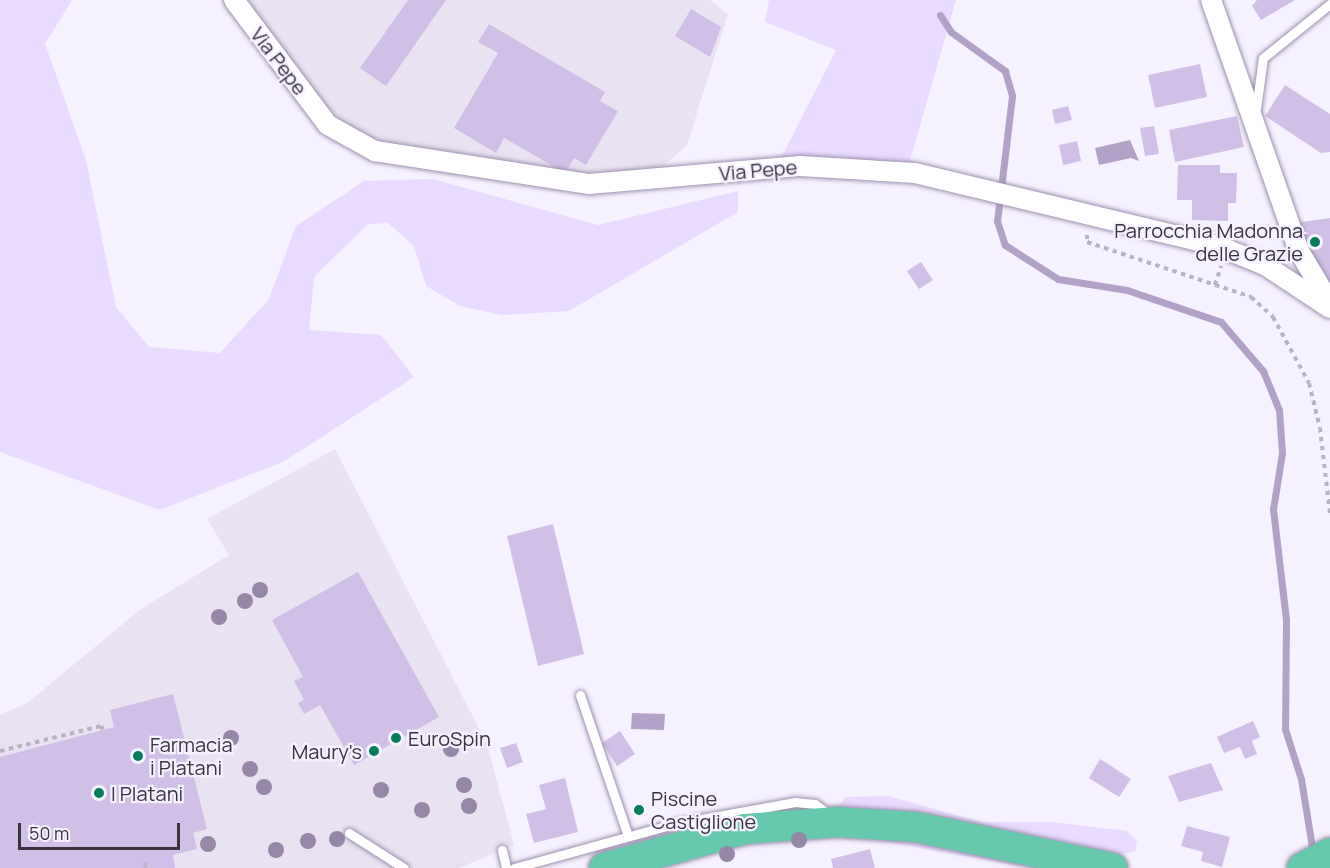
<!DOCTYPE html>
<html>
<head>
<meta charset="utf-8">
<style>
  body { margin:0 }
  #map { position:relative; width:1330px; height:868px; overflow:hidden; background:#f6f1fe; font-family:Manrope,sans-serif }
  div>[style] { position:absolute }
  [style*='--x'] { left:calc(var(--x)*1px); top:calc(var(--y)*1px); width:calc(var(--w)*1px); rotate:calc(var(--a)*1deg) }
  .built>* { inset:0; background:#e9e2f2 }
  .green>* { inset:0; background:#e9daff }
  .water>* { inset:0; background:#b2a2c8 }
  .stream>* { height:7px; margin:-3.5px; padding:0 3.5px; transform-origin:3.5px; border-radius:3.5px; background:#b2a2c8 }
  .building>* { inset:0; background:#d0c0e7 }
  .path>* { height:4px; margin-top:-2px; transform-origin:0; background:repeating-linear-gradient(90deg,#b9b4c1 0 4.5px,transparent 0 9px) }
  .roads { filter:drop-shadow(0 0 2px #9d90af) drop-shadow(0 0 2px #9d90af) }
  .lane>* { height:9px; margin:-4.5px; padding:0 4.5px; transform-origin:4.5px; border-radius:4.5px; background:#fff }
  .street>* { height:20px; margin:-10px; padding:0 10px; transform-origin:10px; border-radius:10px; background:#fff }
  .primary>* { height:30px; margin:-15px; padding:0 15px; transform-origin:15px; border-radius:15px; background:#66c8ad }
  .trees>* { width:16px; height:16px; margin:-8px; border-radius:50%; background:#9687a8 }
  .dots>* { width:16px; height:16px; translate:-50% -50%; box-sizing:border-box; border:3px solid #f6f1fe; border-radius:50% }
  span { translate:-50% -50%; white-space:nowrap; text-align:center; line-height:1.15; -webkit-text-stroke:4.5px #f6f1fe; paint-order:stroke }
  .street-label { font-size:20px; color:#393340 }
  .poi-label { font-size:20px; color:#393340 }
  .right { translate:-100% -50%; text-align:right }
  .left { translate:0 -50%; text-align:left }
  .scale { position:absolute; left:18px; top:823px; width:162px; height:27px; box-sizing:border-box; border:3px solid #393340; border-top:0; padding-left:8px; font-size:18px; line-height:21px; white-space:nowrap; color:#393340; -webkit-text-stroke:4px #f6f1fe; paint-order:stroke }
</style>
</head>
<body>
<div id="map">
  <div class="built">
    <div style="clip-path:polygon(243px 0,710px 0,728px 14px,687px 145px,653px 176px,574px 178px,370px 144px,319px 102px)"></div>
    <div style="clip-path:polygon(335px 449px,487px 744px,514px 845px,459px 868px,0 868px,0 715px,27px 703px,141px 609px,229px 555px,207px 519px)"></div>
  </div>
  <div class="green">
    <div style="clip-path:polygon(0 0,72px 0,45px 44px,86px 160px,116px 307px,149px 347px,220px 353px,269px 299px,296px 226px,364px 181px,433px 179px,598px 225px,738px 191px,738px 212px,569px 311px,502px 315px,460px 306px,426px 286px,414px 246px,388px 223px,368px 224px,314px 277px,309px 330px,381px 335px,414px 377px,285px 461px,160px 510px,0 452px)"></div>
    <div style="clip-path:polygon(769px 0,956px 0,909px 164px,779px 162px,836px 50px,765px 22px)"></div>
    <div style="clip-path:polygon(888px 796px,982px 822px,1053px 822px,1127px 831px,1137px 841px,1135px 852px,1106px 856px,1102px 868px,1031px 868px,854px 836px,835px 809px,846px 797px)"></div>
  </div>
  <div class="water">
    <div style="clip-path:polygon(1130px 140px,1139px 161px,1131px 158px,1099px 165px,1095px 148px)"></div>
    <div style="clip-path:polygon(632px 713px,665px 714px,664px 730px,631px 729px)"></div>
  </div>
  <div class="stream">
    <div style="--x:940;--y:15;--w:20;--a:57"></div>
    <div style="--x:951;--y:32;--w:67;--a:35.8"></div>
    <div style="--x:1005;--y:71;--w:26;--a:74"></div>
    <div style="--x:1012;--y:96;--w:126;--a:96.8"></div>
    <div style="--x:997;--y:221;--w:25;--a:72"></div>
    <div style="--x:1005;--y:245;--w:63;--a:32.7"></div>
    <div style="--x:1058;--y:279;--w:70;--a:9.1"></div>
    <div style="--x:1127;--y:290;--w:99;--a:18.8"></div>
    <div style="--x:1221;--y:322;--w:65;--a:49.4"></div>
    <div style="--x:1263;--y:371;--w:42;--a:67.7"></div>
    <div style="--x:1279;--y:410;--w:43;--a:86"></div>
    <div style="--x:1282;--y:453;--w:57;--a:99.1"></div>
    <div style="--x:1273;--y:509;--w:111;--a:83.3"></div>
    <div style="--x:1286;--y:619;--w:110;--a:90.5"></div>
    <div style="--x:1285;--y:729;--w:52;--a:72.3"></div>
    <div style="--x:1301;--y:779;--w:75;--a:80.8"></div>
  </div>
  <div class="building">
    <div style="clip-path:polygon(408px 0,446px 0,386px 86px,360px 68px)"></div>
    <div style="clip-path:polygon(1257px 0,1295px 0,1261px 20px,1252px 6px)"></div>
    <div style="clip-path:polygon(691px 9px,721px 27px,710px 57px,675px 36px)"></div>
    <div style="clip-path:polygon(489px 24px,605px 92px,600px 101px,618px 111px,586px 165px,574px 158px,565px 173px,504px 138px,496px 153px,454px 128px,498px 53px,478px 42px)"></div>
    <div style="clip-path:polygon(1200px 64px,1207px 97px,1155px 108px,1148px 75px)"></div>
    <div style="clip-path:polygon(1285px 85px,1330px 114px,1330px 152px,1321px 153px,1265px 116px)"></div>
    <div style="clip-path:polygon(1068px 106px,1072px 120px,1055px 124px,1052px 110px)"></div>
    <div style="clip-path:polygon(1237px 116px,1244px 147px,1175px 162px,1169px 130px)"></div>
    <div style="clip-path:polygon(1154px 126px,1159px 154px,1145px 156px,1140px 128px)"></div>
    <div style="clip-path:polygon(1077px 141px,1081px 161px,1063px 165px,1059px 145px)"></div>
    <div style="clip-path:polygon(1178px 165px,1220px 165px,1220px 173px,1237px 173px,1236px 203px,1228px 203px,1228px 221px,1192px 220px,1192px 200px,1177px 200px)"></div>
    <div style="clip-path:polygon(1330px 218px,1330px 286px,1306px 261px,1295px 223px)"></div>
    <div style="clip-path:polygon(921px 262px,933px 280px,919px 289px,907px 271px)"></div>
    <div style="clip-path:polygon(553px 524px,584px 654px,538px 666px,507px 536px)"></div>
    <div style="clip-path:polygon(358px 572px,439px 717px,354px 765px,320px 705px,304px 714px,298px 703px,304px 700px,294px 681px,303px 677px,272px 620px)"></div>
    <div style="clip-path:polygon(173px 694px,207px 829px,193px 833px,197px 849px,173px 855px,175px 868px,0 868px,0 757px,114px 727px,110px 710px)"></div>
    <div style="clip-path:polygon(1253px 721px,1260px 737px,1252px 741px,1257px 754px,1245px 759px,1240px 747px,1224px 753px,1217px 737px)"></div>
    <div style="clip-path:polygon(620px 731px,635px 754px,617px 766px,602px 743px)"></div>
    <div style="clip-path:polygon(516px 743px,523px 762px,507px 768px,500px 748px)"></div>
    <div style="clip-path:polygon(1100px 759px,1131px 779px,1119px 797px,1089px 778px)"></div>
    <div style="clip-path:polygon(1211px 763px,1223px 790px,1179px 802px,1168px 776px)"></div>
    <div style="clip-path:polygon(565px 778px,578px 832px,534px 843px,526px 814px,546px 809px,539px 785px)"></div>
    <div style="clip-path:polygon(1187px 826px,1230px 837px,1222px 867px,1201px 861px,1203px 852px,1181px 846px)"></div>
    <div style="clip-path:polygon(870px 849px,875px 868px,833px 868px,831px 859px)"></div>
  </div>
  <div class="path">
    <div style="--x:1087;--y:235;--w:7;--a:90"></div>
    <div style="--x:1087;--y:242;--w:173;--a:18.5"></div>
    <div style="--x:1251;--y:297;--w:30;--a:42"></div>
    <div style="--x:1273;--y:317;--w:75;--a:61.4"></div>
    <div style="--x:1309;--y:383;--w:46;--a:76.3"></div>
    <div style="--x:1320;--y:428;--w:87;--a:83.4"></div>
    <div style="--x:1215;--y:285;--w:20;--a:-72"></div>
    <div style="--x:0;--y:751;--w:104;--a:-13.9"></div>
    <div style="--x:101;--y:726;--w:4;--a:63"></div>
    <div style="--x:145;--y:863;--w:5;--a:79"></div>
  </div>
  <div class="roads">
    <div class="lane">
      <div style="--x:1256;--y:109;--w:51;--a:-82.2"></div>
      <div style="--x:1263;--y:58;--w:86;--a:-38.9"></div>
      <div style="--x:580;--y:695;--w:149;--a:71.2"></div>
      <div style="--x:349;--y:833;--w:65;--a:32.5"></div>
      <div style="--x:502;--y:850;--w:18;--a:77"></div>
      <div style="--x:514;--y:868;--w:166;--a:-15.4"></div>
      <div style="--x:674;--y:824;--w:123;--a:-10.3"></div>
      <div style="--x:795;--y:802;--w:20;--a:6"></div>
      <div style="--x:815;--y:804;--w:20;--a:37"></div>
    </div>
    <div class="street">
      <div style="--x:234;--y:0;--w:156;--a:53.1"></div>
      <div style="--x:328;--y:125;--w:54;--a:29"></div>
      <div style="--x:375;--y:151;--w:217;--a:8.8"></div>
      <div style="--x:589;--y:184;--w:212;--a:-4.9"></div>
      <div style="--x:800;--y:166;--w:115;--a:3.5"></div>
      <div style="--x:915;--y:173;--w:312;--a:13.5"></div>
      <div style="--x:1218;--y:246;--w:51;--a:22"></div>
      <div style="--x:1265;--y:265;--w:78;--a:33.5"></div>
      <div style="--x:1211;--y:0;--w:266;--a:70.7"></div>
      <div style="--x:1299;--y:251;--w:57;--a:59.4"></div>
    </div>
    <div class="primary">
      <div style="--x:604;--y:868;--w:146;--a:-15.5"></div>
      <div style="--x:745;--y:829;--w:92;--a:-4.4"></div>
      <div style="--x:837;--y:822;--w:79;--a:3.6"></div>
      <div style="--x:916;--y:827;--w:201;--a:11.8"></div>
      <div style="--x:1302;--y:868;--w:32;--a:-28"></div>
    </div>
  </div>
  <div class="trees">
    <div style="left:260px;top:590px"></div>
    <div style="left:245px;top:601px"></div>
    <div style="left:219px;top:617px"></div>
    <div style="left:231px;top:738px"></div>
    <div style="left:451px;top:749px"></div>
    <div style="left:250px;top:769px"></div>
    <div style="left:464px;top:785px"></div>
    <div style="left:264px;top:787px"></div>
    <div style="left:381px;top:790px"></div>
    <div style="left:469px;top:806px"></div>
    <div style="left:422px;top:810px"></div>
    <div style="left:337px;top:839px"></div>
    <div style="left:799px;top:840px"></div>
    <div style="left:308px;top:841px"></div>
    <div style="left:208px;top:844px"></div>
    <div style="left:276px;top:850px"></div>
    <div style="left:727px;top:854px"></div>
  </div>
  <div class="dots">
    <div style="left:1315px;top:242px;background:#057c5a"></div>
    <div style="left:396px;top:738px;background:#057c5a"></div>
    <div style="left:374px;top:751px;background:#057c5a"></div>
    <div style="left:138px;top:756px;background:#057c5a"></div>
    <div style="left:99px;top:793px;background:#057c5a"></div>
    <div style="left:639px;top:810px;background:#057c5a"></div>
  </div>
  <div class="street-label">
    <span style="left:279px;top:61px;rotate:53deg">Via Pepe</span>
    <span style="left:758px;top:170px;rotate:-5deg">Via Pepe</span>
  </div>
  <div class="poi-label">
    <span class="right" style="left:1303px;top:242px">Parrocchia Madonna<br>delle Grazie</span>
    <span class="left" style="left:408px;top:738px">EuroSpin</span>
    <span class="left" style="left:150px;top:756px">Farmacia<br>i Platani</span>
    <span class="right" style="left:362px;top:751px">Maury's</span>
    <span class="left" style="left:111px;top:793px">I Platani</span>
    <span class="left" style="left:651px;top:810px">Piscine<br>Castiglione</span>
  </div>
  <div class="scale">50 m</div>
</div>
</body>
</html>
